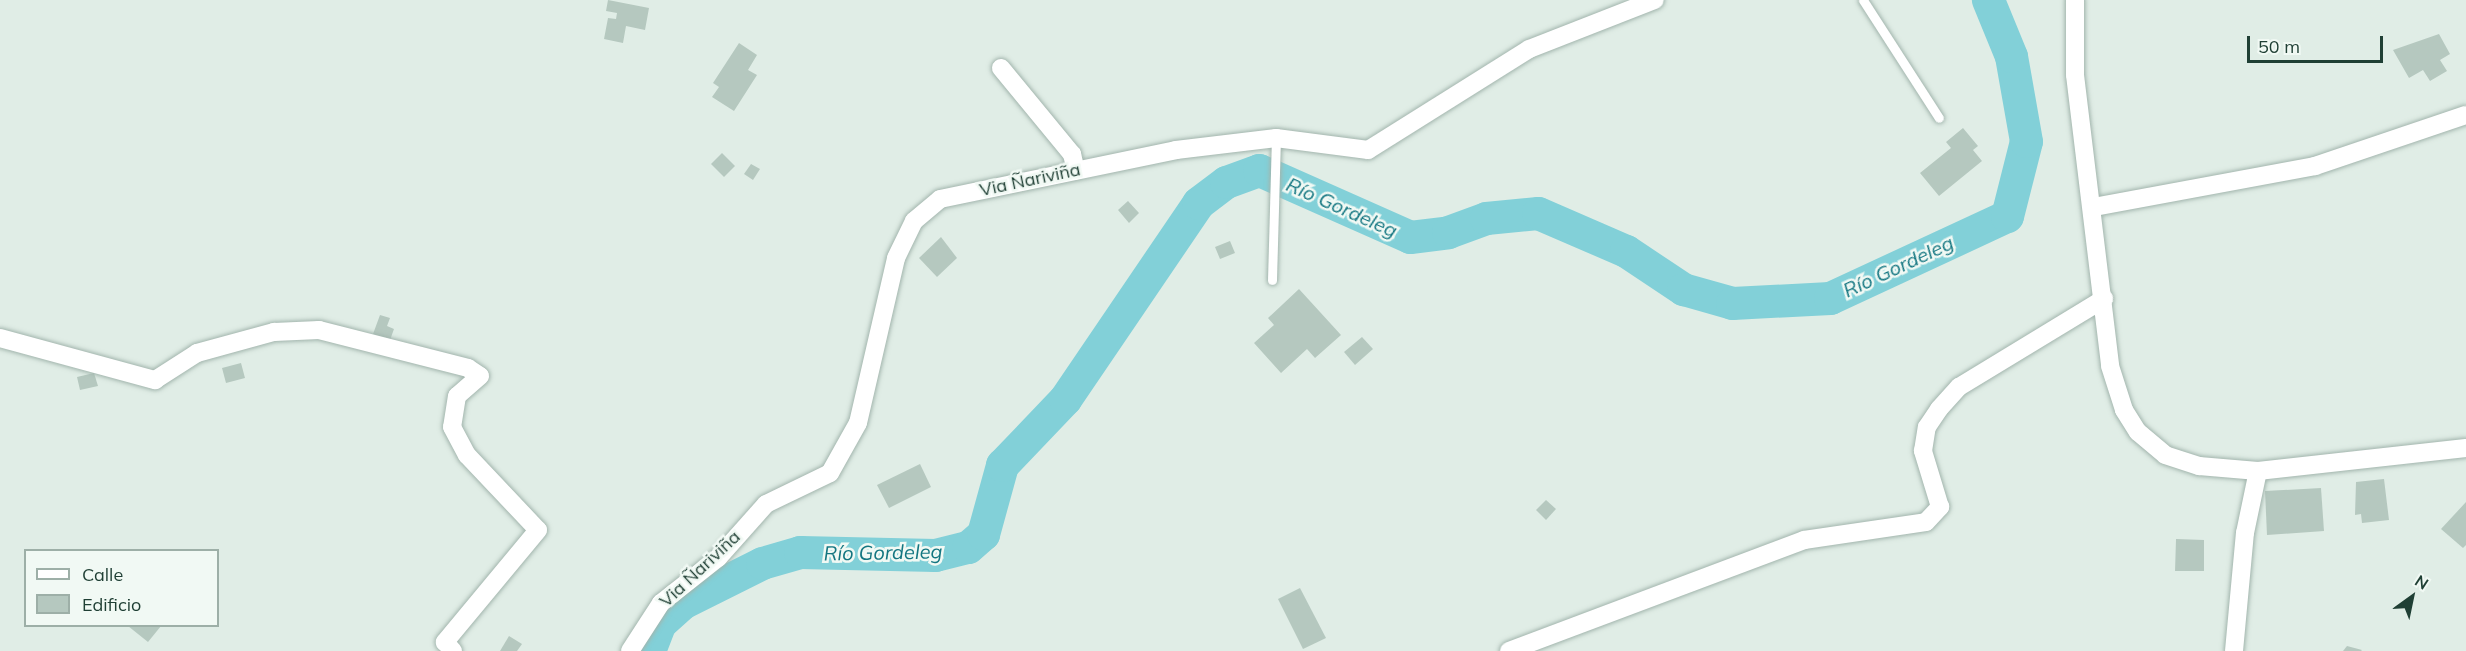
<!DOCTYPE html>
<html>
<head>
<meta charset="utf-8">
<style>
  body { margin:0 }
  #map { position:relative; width:2466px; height:651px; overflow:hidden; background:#e0ede6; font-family:Mulish,sans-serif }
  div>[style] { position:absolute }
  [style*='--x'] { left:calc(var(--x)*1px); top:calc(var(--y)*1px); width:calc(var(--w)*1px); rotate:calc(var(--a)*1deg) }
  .river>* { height:33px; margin:-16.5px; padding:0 16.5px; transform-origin:16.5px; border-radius:16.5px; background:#82d0d8 }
  .building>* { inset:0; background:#b5c8bf }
  .roads { filter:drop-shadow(0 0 2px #a2b5ad) drop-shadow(0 0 2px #a2b5ad) }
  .service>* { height:9px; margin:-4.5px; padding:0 4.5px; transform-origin:4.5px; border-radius:4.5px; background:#fff }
  .minor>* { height:18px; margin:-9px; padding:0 9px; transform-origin:9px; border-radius:9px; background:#fff }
  .tertiary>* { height:18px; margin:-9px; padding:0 9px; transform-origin:9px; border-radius:9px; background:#fff }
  span { translate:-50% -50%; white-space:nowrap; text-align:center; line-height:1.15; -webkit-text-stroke:5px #f1f9f4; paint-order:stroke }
  .street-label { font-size:18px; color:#1f3f34 }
  .water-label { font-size:20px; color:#137681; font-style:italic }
  .legend { position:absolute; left:24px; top:549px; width:195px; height:78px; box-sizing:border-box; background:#f1f9f4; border:2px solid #9dafa7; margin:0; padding:8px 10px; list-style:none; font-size:18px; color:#1f3f34 }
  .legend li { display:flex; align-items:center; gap:12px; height:30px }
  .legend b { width:30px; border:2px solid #9dafa7 }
  .north { position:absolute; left:2382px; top:567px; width:60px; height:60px; -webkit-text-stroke:4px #f1f9f4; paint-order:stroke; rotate:33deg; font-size:16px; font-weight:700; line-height:24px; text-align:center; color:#1f3f34 }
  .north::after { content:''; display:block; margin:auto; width:21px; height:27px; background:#1f3f34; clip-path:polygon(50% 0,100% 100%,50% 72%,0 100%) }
  .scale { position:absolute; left:2247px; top:36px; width:136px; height:27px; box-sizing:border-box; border:3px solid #1f3f34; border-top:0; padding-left:8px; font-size:18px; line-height:21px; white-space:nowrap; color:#1f3f34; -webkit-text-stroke:4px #f1f9f4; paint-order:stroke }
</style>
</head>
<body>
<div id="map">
  <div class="river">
    <div style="--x:649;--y:651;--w:30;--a:-69"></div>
    <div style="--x:660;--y:623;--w:30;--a:-42"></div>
    <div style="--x:682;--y:603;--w:89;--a:-26.6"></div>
    <div style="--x:762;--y:563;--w:40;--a:-16"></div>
    <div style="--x:800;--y:552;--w:135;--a:1.3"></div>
    <div style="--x:935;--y:555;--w:34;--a:-14"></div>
    <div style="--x:968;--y:547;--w:20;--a:-41"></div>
    <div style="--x:983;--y:534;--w:72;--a:-74.6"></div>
    <div style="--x:1002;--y:465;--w:91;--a:-46.3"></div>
    <div style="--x:1065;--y:399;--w:237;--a:-55.8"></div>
    <div style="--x:1198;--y:203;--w:35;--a:-37"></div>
    <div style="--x:1226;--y:182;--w:35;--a:-20"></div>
    <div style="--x:1259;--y:170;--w:165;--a:23.9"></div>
    <div style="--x:1410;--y:237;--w:38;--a:-7"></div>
    <div style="--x:1448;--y:232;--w:40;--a:-20.2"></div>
    <div style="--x:1486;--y:218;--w:52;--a:-5.5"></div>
    <div style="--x:1538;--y:213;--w:96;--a:23.4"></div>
    <div style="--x:1626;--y:251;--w:69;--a:33.7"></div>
    <div style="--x:1683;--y:289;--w:51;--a:15.9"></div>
    <div style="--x:1732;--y:303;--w:98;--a:-2.9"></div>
    <div style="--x:1830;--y:298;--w:195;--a:-24.9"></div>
    <div style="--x:2007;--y:216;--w:77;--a:-75.8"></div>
    <div style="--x:2026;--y:141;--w:86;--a:-100"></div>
    <div style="--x:2011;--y:56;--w:61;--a:-112.3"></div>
  </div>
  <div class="building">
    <div style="clip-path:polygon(608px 0,649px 8px,645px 30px,626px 26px,623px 43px,604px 39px,608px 18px,616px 19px,617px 13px,606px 11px)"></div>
    <div style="clip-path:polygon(2439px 34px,2450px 54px,2440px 60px,2447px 71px,2430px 81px,2423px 70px,2409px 78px,2393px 50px)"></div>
    <div style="clip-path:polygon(739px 43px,757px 55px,748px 70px,757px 75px,734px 111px,712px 97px,719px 87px,713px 83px)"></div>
    <div style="clip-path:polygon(1963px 128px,1978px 146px,1973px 150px,1982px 161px,1939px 196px,1920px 173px,1951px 148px,1946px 142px)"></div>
    <div style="clip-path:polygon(722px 153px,735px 166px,724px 177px,711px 164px)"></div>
    <div style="clip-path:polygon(751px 164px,760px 169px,753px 180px,744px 174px)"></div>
    <div style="clip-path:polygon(1128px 201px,1139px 213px,1129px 223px,1118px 210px)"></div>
    <div style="clip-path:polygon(941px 237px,957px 258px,937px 277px,919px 258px)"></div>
    <div style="clip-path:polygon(1230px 241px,1235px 253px,1220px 259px,1215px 247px)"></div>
    <div style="clip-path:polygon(1299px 289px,1341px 335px,1315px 358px,1307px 349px,1281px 373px,1254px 343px,1274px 325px,1268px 318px)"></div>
    <div style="clip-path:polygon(380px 315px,390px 318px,387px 326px,394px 329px,390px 340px,373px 334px)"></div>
    <div style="clip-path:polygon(1362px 337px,1373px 349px,1355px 365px,1344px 352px)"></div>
    <div style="clip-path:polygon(241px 363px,245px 378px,226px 383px,222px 368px)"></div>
    <div style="clip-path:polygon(94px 373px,98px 386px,80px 390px,77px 377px)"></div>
    <div style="clip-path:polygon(920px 464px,931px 487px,889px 508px,877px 485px)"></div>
    <div style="clip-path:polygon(2384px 479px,2389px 520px,2362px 523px,2361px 514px,2355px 515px,2356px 482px)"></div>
    <div style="clip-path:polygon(2321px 488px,2324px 531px,2267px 535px,2265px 491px)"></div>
    <div style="clip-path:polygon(1546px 500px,1556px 509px,1546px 520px,1536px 510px)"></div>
    <div style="clip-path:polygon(2466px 502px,2466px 545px,2463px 548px,2441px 529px)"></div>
    <div style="clip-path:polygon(2176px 539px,2204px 540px,2204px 571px,2175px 571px)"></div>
    <div style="clip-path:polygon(1300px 588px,1326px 638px,1303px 649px,1278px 599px)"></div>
    <div style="clip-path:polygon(128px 626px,161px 626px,148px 642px)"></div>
    <div style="clip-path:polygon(509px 636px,522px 644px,517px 651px,500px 651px)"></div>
    <div style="clip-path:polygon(2347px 646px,2362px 650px,2361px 651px,2343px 651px)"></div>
  </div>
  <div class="roads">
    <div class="service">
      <div style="--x:1863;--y:0;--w:140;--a:57.2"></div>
      <div style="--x:1272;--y:280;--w:142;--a:-88.4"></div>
    </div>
    <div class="minor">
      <div style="--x:1001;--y:68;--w:112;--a:50.5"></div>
      <div style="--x:1072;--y:154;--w:17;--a:77"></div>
      <div style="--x:2094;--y:207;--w:225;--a:-10.5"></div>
      <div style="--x:2315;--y:166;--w:159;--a:-18.7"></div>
      <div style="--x:0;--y:338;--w:161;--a:15.2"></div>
      <div style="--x:155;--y:380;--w:50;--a:-32.7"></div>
      <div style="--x:197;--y:353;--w:80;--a:-15.3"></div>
      <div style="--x:274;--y:332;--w:45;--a:-2.5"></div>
      <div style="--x:319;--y:330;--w:154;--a:14.3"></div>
      <div style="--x:468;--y:368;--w:14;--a:34"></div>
      <div style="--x:480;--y:376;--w:30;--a:139"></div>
      <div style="--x:457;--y:396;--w:31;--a:99"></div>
      <div style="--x:452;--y:427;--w:32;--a:62"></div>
      <div style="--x:467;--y:455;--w:103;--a:46.6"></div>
      <div style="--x:538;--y:530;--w:146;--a:129.7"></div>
      <div style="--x:445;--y:642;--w:12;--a:48"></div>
      <div style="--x:630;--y:651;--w:57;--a:-57.1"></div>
      <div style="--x:661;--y:603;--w:73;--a:-38.3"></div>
      <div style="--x:718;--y:558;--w:72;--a:-48.4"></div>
      <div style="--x:766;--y:504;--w:71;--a:-25.8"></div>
      <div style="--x:830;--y:473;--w:57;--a:-60.8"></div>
      <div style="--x:858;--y:423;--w:169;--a:-77"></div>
      <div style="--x:896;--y:258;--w:41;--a:-64.1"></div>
      <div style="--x:914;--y:221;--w:34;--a:-40"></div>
      <div style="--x:940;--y:199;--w:241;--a:-11.7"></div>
      <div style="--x:1176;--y:150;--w:101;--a:-6.8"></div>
      <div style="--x:1276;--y:138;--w:93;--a:7.4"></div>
      <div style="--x:1368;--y:150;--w:190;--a:-32.1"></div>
      <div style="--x:1529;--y:49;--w:135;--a:-21.3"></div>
      <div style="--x:1509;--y:651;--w:315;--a:-20.6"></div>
      <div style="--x:1804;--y:540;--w:123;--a:-8.4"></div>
      <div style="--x:1926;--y:522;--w:21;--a:-47"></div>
      <div style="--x:1940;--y:507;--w:59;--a:-106.9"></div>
      <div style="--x:1923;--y:451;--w:24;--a:-81"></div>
      <div style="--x:1927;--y:427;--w:22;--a:-56"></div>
      <div style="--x:1939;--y:409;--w:30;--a:-48"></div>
      <div style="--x:1959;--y:387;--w:170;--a:-31.3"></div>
      <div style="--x:2234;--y:651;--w:119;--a:-84.7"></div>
      <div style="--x:2245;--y:533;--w:63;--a:-78.2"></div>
    </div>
    <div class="tertiary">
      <div style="--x:2075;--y:0;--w:75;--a:90"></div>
      <div style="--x:2075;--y:75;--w:293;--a:83.1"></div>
      <div style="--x:2110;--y:366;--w:46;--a:72.3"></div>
      <div style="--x:2124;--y:410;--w:26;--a:58"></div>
      <div style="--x:2138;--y:432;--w:35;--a:40"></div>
      <div style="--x:2165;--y:455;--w:36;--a:18"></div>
      <div style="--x:2199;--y:466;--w:59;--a:4.8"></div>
      <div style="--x:2258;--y:471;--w:209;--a:-6.3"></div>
    </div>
  </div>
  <div class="street-label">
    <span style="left:1030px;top:180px;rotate:-12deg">Via Ñariviña</span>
    <span style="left:700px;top:569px;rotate:-43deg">Via Ñariviña</span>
  </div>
  <div class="water-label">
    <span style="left:1342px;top:207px;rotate:24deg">Río Gordeleg</span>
    <span style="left:1898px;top:266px;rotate:-25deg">Río Gordeleg</span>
    <span style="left:883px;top:552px;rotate:-1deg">Río Gordeleg</span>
  </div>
  <ul class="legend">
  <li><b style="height:8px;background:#fff"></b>Calle</li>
  <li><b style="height:16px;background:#b5c8bf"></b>Edificio</li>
  </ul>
  <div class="north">N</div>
  <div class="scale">50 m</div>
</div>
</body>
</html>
